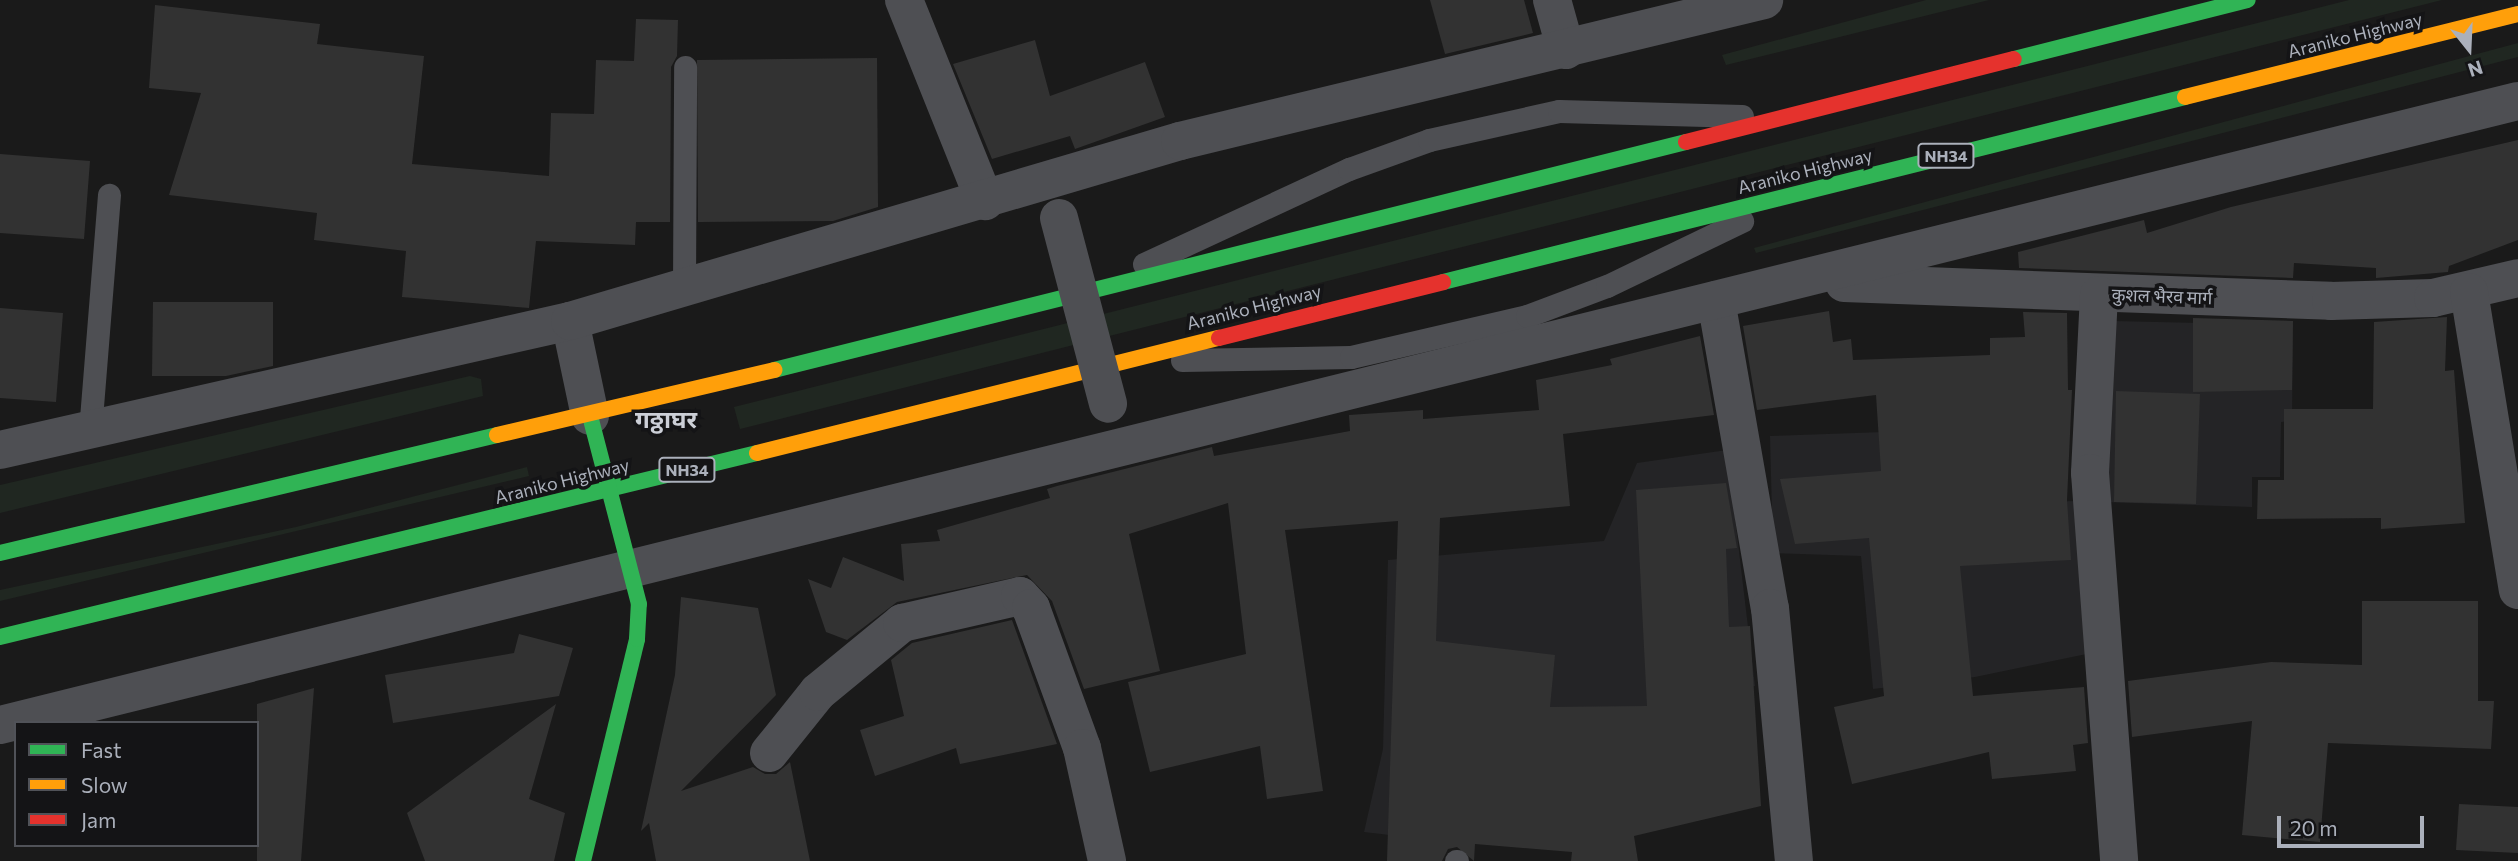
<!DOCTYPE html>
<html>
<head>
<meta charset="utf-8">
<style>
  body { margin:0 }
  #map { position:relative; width:2518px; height:861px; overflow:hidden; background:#1a1a1a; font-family:Commissioner,"Noto Sans Devanagari",sans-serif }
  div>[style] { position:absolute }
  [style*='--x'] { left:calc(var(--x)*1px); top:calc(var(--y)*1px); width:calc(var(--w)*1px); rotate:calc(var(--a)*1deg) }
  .built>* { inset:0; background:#242426 }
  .green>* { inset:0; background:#202721 }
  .building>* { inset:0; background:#323232 }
  .lane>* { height:23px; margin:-11.5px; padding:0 11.5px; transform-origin:11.5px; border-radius:11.5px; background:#4e4f53 }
  .street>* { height:38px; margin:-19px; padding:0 19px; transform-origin:19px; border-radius:19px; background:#4e4f53 }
  .fast>* { height:16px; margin:-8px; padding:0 8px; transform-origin:8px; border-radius:8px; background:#30b455 }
  .slow>* { height:16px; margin:-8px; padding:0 8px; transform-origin:8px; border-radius:8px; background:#ff9f0a }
  .jam>* { height:16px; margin:-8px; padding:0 8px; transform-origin:8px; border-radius:8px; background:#e5322d }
  .street-bridge>* { height:38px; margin:-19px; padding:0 19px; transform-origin:19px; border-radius:19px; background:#4e4f53 }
  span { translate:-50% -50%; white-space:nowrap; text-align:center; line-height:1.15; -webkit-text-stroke:7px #141416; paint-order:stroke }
  .shield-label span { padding:2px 5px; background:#141416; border:2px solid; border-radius:5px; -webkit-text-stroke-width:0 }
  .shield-label { font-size:16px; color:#abb0bb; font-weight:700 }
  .street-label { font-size:18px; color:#abb0bb }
  .district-label { font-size:24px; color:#cccfd7; font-weight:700 }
  .legend { position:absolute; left:14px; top:721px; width:245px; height:126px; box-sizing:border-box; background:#141416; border:2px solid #505258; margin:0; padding:9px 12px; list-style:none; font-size:21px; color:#abb0bb }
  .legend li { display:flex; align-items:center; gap:14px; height:35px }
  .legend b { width:35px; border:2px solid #505258 }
  .north { position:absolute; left:2434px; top:14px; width:70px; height:70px; -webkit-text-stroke:5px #141416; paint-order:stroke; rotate:162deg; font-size:19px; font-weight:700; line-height:28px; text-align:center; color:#abb0bb }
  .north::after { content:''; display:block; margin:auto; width:24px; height:32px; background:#abb0bb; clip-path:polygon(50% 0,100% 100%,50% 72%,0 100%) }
  .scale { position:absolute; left:2277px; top:816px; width:147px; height:32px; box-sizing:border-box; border:4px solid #abb0bb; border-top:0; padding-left:9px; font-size:21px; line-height:24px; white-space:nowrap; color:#abb0bb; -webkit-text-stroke:5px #141416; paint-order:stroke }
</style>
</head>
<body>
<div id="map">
  <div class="built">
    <div style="clip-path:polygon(2113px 321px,2293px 325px,2292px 421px,2281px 422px,2280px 477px,2252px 477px,2252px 507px,2105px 502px)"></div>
    <div style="clip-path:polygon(1968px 429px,1975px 502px,2082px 501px,2106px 650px,1975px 677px,1873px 689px,1861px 556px,1773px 553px,1770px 436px)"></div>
    <div style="clip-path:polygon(1727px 450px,1755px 686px,1649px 700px,1660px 791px,1432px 840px,1364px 832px,1383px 749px,1388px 560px,1604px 541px,1637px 463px)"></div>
  </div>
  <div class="green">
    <div style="clip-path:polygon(1926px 0,1989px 0,1726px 65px,1722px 55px)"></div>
    <div style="clip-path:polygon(2349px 0,2442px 0,740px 429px,734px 407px)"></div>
    <div style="clip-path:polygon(2518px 43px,2518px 57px,1756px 253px,1754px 248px)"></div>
    <div style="clip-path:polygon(470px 376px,481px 379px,483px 396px,0 513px,0 485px)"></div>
    <div style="clip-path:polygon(527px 467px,529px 476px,0 601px,0 590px,296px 527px)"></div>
  </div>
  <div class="building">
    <div style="clip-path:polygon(1430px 0,1524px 0,1533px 33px,1445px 54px)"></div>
    <div style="clip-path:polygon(155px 5px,320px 24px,317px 44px,424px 56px,412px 164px,549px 176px,551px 113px,594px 114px,596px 60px,634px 61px,636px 19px,678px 20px,677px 56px,671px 67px,670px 222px,636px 222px,635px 245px,536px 241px,529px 308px,402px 297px,406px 251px,314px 240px,317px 213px,169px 195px,201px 93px,149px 88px)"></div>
    <div style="clip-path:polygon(1035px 40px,1050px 96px,1145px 62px,1165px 117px,1075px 149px,1070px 136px,992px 159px,953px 64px)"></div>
    <div style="clip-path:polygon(877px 58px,878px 207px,833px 221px,698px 222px,697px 60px)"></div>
    <div style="clip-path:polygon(2518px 140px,2518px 240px,2449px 266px,2448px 272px,2376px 278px,2376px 268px,2294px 263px,2293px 278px,2019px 268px,2018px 252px,2144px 220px,2147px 233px,2231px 207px)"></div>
    <div style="clip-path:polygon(0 154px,90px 161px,84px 239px,0 233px)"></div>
    <div style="clip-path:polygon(153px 302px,273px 302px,273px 366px,226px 376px,152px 376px)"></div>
    <div style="clip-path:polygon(0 308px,63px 313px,56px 402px,0 398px)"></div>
    <div style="clip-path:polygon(1829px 311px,1833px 342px,1851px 339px,1853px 360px,1990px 355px,1990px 338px,2025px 337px,2023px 312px,2067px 313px,2068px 390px,2072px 390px,2067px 500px,2071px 560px,1960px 566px,1973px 696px,2084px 687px,2088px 743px,2073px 745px,2076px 771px,1992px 779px,1989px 752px,1852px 784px,1834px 707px,1884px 696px,1869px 538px,1795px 544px,1780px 479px,1881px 471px,1876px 395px,1757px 410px,1743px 326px)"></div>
    <div style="clip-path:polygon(2447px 317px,2445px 371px,2454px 370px,2465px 523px,2381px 529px,2381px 518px,2257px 519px,2258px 480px,2284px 480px,2284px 409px,2373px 409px,2374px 322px)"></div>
    <div style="clip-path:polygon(2193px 318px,2293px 321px,2292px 390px,2193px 392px)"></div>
    <div style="clip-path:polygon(1700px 336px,1714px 415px,1563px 434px,1570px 506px,1440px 518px,1436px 641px,1555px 655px,1550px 707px,1647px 706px,1636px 490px,1726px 483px,1737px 548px,1726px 549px,1729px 627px,1750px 626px,1761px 806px,1634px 836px,1638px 861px,1571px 861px,1572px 852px,1475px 844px,1474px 861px,1457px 847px,1448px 849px,1442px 861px,1387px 861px,1398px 521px,1285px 530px,1323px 791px,1267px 799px,1260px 746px,1150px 772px,1128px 682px,1246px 654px,1228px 503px,1129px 534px,1160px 671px,1084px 689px,1052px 601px,1027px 575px,897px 602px,847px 640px,826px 632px,808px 579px,831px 588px,843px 557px,904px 581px,901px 544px,940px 541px,937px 530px,1050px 498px,1047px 489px,1057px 486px,1212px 447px,1214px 456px,1350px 431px,1349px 415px,1423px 410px,1423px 419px,1539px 410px,1536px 380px,1612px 365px,1610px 359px)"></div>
    <div style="clip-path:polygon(2116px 391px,2200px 394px,2196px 504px,2114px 502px)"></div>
    <div style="clip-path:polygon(681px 597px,758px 608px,776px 695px,681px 791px,753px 767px,765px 774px,776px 774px,790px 762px,810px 861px,656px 861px,649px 823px,641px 831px,675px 675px)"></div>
    <div style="clip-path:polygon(2362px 601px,2478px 601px,2478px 701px,2494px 701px,2491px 749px,2328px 743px,2320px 842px,2242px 835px,2252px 721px,2132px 737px,2128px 681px,2271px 662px,2362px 665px)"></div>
    <div style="clip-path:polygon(1012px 620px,1057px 744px,960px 764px,956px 748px,875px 776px,860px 730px,904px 716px,891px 660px,912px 643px)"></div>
    <div style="clip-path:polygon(519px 634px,573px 648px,559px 696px,393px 723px,385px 675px,514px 653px)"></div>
    <div style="clip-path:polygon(314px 688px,301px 861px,257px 861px,257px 704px)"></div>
    <div style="clip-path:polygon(556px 704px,529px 799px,565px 813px,554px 861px,425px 861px,407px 813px)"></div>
    <div style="clip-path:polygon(2459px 804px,2518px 807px,2518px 853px,2456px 850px)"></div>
  </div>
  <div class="lane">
    <div style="--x:1144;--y:264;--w:226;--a:-24.9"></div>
    <div style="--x:1349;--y:169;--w:85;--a:-19.9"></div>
    <div style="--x:1429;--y:140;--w:133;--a:-12.6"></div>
    <div style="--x:1559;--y:111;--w:183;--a:1.6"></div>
    <div style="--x:684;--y:286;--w:219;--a:-89.7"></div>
    <div style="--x:1182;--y:360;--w:169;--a:-1"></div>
    <div style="--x:1351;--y:357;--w:181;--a:-13.1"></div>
    <div style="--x:1527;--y:316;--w:85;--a:-20.6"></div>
    <div style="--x:1607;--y:286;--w:150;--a:-25.7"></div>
    <div style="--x:90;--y:431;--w:237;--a:-85.4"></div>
    <div style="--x:1456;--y:861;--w:1;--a:0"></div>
  </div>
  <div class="street">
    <div style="--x:904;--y:0;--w:217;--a:68.1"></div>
    <div style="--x:1552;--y:0;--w:52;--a:74.4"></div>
    <div style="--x:1844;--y:283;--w:487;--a:2.1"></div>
    <div style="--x:2331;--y:301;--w:102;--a:-1.7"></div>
    <div style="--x:2433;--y:298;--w:87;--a:-13.2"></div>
    <div style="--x:2469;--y:292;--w:302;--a:80.7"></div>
    <div style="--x:2099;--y:295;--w:178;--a:92.9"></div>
    <div style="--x:2090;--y:473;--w:389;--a:85.7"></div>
    <div style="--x:1716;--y:300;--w:313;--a:80.1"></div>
    <div style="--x:1770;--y:608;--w:254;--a:84.6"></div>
    <div style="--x:570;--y:321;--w:97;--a:78.1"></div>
    <div style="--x:0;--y:450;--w:584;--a:-12.75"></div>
    <div style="--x:570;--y:321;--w:636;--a:-16.44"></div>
    <div style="--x:1180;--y:141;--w:601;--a:-13.57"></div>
    <div style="--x:0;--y:725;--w:2594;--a:-13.92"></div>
    <div style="--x:769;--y:753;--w:78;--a:-51.2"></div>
    <div style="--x:818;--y:692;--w:109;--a:-39.4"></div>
    <div style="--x:902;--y:623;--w:121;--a:-12.9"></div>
    <div style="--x:1020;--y:596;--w:16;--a:47"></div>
    <div style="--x:1031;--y:608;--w:149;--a:70"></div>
    <div style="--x:1082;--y:748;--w:116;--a:77.5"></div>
  </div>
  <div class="fast">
    <div style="--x:2014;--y:59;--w:241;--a:-14.2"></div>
    <div style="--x:1443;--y:282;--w:765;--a:-14"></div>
    <div style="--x:774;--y:370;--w:940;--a:-14.04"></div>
    <div style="--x:0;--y:553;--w:511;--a:-13.36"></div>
    <div style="--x:0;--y:637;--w:779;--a:-13.66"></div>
    <div style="--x:583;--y:861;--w:228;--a:-76.3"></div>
    <div style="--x:637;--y:639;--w:35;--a:-87"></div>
    <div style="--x:639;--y:604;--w:194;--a:-104.6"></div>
  </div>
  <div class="slow">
    <div style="--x:2185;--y:97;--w:343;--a:-14"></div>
    <div style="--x:497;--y:435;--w:285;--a:-13.2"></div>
    <div style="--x:757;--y:453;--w:476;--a:-14"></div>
  </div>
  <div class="jam">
    <div style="--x:1686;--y:142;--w:338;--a:-14.2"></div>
    <div style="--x:1219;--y:338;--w:231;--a:-14"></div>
  </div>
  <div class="street-bridge">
    <div style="--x:1059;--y:218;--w:192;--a:75.2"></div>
  </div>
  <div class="shield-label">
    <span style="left:1946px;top:156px">NH34</span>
    <span style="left:687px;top:470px">NH34</span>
  </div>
  <div class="street-label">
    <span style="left:2355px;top:35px;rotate:-14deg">Araniko Highway</span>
    <span style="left:1805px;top:171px;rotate:-14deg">Araniko Highway</span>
    <span style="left:2162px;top:296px;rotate:2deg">कुशल‌ भैरव मार्ग</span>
    <span style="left:1254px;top:307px;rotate:-14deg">Araniko Highway</span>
    <span style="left:562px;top:481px;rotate:-14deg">Araniko Highway</span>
  </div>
  <div class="district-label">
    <span style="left:666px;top:419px">गठ्ठाघर</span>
  </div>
  <ul class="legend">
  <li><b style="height:9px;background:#30b455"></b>Fast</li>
  <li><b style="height:9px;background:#ff9f0a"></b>Slow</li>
  <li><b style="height:9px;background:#e5322d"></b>Jam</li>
  </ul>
  <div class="north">N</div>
  <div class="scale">20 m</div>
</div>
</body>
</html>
